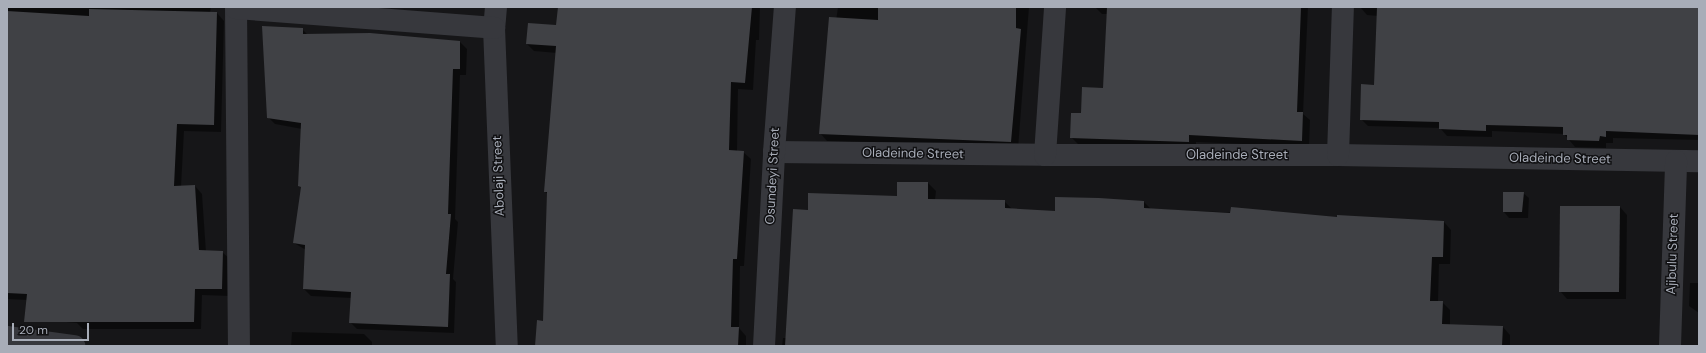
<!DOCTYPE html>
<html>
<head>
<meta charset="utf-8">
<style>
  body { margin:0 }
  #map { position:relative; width:1706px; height:353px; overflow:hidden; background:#161618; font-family:"DM Sans",sans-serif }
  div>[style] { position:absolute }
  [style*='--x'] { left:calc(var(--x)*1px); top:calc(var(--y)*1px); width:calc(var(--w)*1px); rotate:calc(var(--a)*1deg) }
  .shadow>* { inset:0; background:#0007 }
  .building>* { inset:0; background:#404145 }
  .minor>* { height:22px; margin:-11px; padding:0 11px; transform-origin:11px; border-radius:11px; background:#37383d }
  span { translate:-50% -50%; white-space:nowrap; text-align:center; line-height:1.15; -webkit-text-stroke:3px #111113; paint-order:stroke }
  .street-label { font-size:13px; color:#a8adb8 }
  .frame { position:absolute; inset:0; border:8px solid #a8adb8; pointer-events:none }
  .scale { position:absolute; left:12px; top:323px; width:77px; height:18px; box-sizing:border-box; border:2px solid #a8adb8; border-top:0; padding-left:5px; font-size:12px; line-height:14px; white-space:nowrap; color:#a8adb8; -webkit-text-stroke:3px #111113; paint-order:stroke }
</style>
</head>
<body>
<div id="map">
  <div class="shadow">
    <div style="clip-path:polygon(7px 7px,211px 7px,210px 13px,217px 13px,224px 21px,221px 132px,184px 131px,181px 187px,195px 186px,202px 194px,206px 252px,222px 252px,230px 259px,229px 296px,202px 295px,201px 329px,83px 329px,77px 323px,34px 319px,27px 300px,7px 299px)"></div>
    <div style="clip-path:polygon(559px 7px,760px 7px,759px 40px,756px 40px,753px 90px,738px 89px,737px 151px,743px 152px,751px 159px,744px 266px,740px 266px,739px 328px,746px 336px,746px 346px,536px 346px,544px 322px,548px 194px,545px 192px,557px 53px,534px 51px,527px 44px,557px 26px)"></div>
    <div style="clip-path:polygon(838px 7px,1029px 7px,1018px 149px,827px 141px,820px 133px)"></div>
    <div style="clip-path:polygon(1095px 7px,1308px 7px,1303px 114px,1310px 120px,1309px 147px,1196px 142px,1196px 149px,1078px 144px,1071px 137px,1082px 114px,1104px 89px,1107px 14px,1102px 14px)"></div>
    <div style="clip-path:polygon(1360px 7px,1699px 7px,1699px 140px,1613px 138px,1613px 143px,1606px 143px,1606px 148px,1575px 147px,1564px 134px,1492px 131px,1492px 137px,1447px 136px,1440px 128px,1368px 126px,1361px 119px,1375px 86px,1378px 16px,1367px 15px)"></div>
    <div style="clip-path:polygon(302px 29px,308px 35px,460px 42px,467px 49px,466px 75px,460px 75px,455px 219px,458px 222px,453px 279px,456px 282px,454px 333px,357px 329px,350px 322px,351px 298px,311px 296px,304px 289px,306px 250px,294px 243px,302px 188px,299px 186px,302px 129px,275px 124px,268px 117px)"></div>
    <div style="clip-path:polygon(898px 183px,928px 183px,936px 191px,935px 200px,1004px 201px,1012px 209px,1056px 212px,1144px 202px,1151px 209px,1444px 222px,1451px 230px,1450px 264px,1439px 264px,1438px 302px,1442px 302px,1450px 310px,1450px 325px,1503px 327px,1510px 335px,1510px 346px,782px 346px,783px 338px,787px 338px,809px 211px,898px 197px)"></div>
    <div style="clip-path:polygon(1504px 193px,1523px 193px,1529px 198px,1528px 218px,1509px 218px,1504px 212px)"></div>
    <div style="clip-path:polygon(1620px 207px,1627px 215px,1626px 299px,1567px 299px,1560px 291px)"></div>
    <div style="clip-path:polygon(1690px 283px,1699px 283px,1699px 313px,1689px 306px)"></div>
    <div style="clip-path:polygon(292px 332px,364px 334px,372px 342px,372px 346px,291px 346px)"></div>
  </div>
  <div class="building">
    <div style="clip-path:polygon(558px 7px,752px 7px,745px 83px,731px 82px,729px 150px,744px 151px,737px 259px,733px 259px,731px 327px,739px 327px,738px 346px,535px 346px,537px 320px,543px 321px,547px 192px,544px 192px,556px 46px,526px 44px,528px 23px,556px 25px)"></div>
    <div style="clip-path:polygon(878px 7px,1016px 7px,1016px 28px,1021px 29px,1011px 142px,819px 134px,829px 17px,878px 20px)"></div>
    <div style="clip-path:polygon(1107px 7px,1301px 7px,1297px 112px,1303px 112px,1302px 141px,1189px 135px,1189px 142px,1070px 138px,1071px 113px,1081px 113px,1082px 87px,1103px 88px)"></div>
    <div style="clip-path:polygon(1377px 7px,1699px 7px,1699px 135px,1606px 131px,1606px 137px,1600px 136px,1599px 141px,1567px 140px,1567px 135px,1563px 135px,1563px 127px,1486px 125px,1486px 131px,1439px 129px,1439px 122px,1360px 120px,1361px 84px,1374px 85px)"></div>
    <div style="clip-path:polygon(89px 9px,217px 12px,214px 125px,177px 124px,174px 186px,195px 185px,199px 250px,223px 251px,222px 289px,195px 289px,194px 322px,24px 322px,27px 294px,7px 293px,7px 11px,89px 16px)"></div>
    <div style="clip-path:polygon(262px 26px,303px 28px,303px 34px,370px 33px,460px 41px,460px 69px,453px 69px,448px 214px,451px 214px,446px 274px,450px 274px,448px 327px,349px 323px,351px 292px,303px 289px,305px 245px,293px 243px,301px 187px,298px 186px,301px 123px,267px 118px)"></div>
    <div style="clip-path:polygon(897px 182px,928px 182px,928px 199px,1005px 200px,1005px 208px,1055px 211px,1055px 197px,1099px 198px,1144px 201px,1144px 208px,1230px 213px,1231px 207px,1337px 217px,1337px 215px,1444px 221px,1443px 257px,1432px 257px,1430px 301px,1443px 301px,1442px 324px,1503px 326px,1502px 346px,785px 346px,793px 209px,808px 210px,808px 193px,897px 196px)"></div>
    <div style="clip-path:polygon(1503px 192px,1524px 192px,1522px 212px,1503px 212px)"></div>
    <div style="clip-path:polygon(1560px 206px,1620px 206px,1619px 292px,1559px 292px)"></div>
  </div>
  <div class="minor">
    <div style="--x:236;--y:7;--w:339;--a:89.5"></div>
    <div style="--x:496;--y:7;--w:21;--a:95"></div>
    <div style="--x:494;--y:28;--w:318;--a:87.7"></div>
    <div style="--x:236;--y:8;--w:259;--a:4.4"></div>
    <div style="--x:774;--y:152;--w:271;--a:0.6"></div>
    <div style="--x:1045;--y:155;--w:293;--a:0"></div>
    <div style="--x:1338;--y:155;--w:361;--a:1"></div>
    <div style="--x:1045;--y:155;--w:148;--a:-86.1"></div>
    <div style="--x:1338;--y:155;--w:148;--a:-88.1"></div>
    <div style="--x:7;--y:337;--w:68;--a:7.7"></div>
    <div style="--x:764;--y:346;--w:194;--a:-87"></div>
    <div style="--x:774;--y:152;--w:145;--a:-85.7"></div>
    <div style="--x:1670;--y:346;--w:185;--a:-88.1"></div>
  </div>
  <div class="street-label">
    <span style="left:913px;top:154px;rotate:1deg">Oladeinde Street</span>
    <span style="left:1237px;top:155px">Oladeinde Street</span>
    <span style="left:1560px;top:159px;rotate:1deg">Oladeinde Street</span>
    <span style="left:499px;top:176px;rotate:-92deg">Abolaji Street</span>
    <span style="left:773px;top:176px;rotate:-87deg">Osundeyi Street</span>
    <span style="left:1673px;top:254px;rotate:-88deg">Ajibulu Street</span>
  </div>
  <div class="frame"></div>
  <div class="scale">20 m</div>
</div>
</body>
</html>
